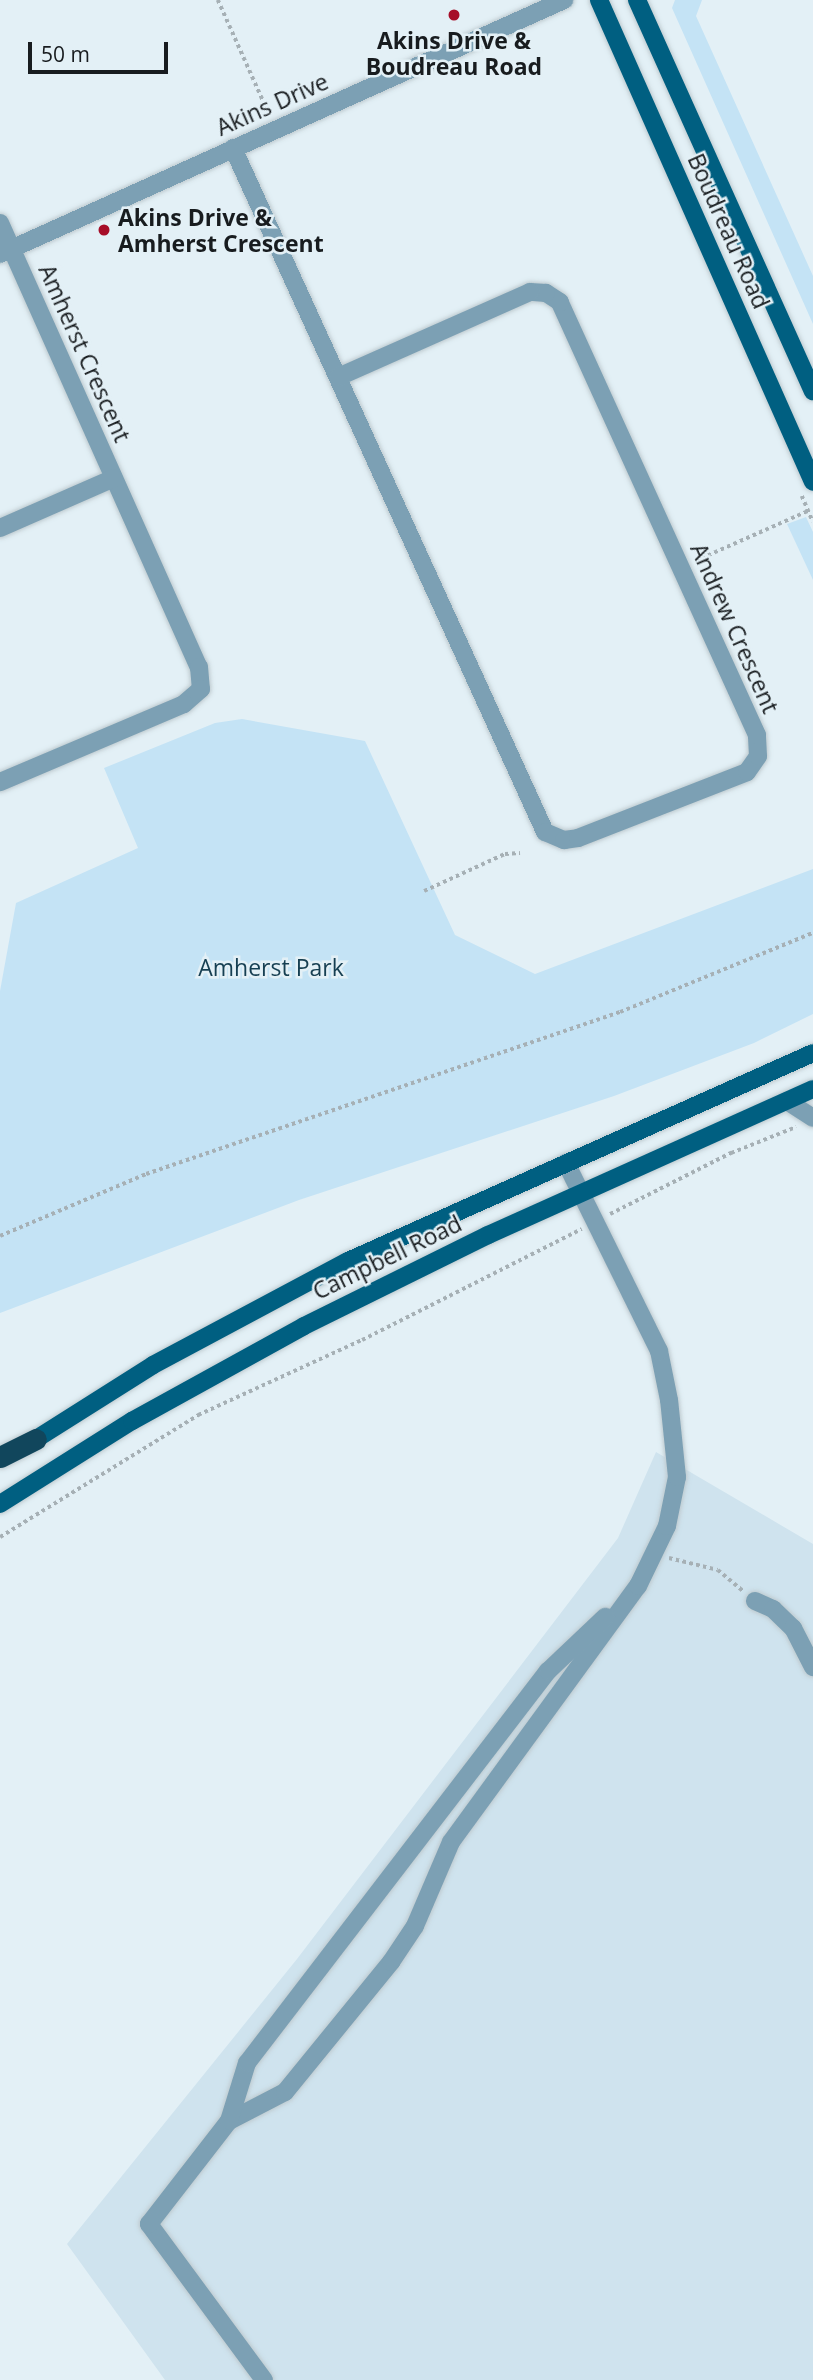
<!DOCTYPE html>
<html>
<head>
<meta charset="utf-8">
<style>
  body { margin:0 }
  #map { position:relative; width:813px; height:2380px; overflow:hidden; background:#e3f0f6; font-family:"Open Sans",sans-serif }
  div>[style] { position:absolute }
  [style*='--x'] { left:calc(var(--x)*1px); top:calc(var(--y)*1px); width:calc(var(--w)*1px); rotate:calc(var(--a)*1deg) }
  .built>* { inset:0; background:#cfe3ee }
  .green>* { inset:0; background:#c4e3f5 }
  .path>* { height:3.5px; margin-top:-1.75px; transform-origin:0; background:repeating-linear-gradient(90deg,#a6b0b5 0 3.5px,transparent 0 7px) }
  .roads { filter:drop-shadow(0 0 2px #becacf) drop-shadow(0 0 2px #becacf) }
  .minor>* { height:18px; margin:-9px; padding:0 9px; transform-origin:9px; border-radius:9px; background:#7ca0b4 }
  .major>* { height:18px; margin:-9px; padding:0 9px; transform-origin:9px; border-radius:9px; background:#005f81 }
  .highway>* { height:21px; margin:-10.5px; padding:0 10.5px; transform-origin:10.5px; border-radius:10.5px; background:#11465c }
  .dots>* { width:19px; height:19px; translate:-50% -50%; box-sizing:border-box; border:4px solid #e3f0f6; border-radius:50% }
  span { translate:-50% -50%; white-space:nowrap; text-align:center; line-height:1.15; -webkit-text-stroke:5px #e3f0f6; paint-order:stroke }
  .poi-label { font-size:23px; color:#181c1f; font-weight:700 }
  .left { translate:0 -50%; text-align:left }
  .street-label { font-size:23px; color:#181c1f }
  .park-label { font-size:23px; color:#163f52 }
  .scale { position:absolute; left:28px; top:42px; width:140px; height:32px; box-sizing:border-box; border:4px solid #181c1f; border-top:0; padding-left:9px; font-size:21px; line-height:24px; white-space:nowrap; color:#181c1f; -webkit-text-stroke:5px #e3f0f6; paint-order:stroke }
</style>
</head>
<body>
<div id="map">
  <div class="built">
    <div style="clip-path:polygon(656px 1452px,813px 1544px,813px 2380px,165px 2380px,67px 2244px,297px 1959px,618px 1538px)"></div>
  </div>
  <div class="green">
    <div style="clip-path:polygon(675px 0,702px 0,696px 16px,813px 276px,813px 324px,672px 8px)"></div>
    <div style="clip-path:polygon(806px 517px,813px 532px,813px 580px,787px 524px)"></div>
    <div style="clip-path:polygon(242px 719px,365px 741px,455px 935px,535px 974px,813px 869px,813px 1014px,754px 1043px,614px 1096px,299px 1200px,0 1313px,0 991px,16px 903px,138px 848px,104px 768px,215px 723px)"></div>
  </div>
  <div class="path">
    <div style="--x:218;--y:0;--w:115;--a:65.9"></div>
    <div style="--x:802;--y:496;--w:28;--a:67"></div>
    <div style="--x:695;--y:561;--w:124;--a:-23.9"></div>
    <div style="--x:424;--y:891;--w:89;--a:-24.6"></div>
    <div style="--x:505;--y:854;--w:15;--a:-4"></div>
    <div style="--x:610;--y:1214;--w:136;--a:-26.8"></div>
    <div style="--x:731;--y:1153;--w:70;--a:-21.8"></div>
    <div style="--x:0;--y:1236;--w:159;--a:-23"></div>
    <div style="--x:146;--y:1174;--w:501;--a:-18.87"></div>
    <div style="--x:620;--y:1012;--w:209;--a:-22.3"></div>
    <div style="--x:0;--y:1537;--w:233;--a:-31.6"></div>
    <div style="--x:198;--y:1415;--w:180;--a:-24.6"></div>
    <div style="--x:362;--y:1340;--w:246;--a:-26.8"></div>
    <div style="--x:669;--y:1558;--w:50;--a:13.8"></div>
    <div style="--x:718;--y:1570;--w:33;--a:40"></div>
  </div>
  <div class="roads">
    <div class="minor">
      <div style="--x:233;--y:148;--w:752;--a:65.48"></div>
      <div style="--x:545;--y:832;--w:21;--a:23"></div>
      <div style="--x:564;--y:840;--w:14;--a:-8"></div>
      <div style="--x:578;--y:838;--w:181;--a:-21.3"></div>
      <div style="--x:747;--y:772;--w:19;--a:-55"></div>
      <div style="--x:758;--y:756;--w:21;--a:-93"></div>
      <div style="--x:757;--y:735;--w:476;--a:-114.5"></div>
      <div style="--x:560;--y:302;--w:17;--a:-147"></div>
      <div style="--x:546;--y:293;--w:16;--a:-176"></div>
      <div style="--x:530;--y:292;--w:210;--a:156.1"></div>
      <div style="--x:0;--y:223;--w:487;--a:65.9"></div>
      <div style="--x:199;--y:667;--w:22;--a:85"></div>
      <div style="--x:201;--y:689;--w:23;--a:139"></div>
      <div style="--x:184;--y:704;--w:200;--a:157"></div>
      <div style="--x:0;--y:254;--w:619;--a:-24.24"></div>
      <div style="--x:0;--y:528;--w:124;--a:-23.7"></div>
      <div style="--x:787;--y:1101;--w:31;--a:33"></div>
      <div style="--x:755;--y:1601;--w:20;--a:24"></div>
      <div style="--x:773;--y:1609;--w:28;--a:44"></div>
      <div style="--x:793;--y:1628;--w:44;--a:62.9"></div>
      <div style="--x:229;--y:2121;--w:63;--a:-27.4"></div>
      <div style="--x:285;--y:2092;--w:168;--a:-50.8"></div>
      <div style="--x:391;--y:1962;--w:43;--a:-56.3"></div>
      <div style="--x:415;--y:1926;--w:91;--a:-66.8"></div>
      <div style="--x:451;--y:1842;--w:317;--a:-53.9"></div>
      <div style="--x:638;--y:1586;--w:67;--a:-64.2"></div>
      <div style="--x:667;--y:1526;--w:50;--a:-78.5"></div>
      <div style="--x:677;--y:1477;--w:77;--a:-95.9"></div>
      <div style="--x:669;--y:1400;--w:50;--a:-101.5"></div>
      <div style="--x:659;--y:1351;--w:210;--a:-116.3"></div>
      <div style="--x:264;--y:2380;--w:194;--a:-126.4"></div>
      <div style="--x:149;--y:2224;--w:130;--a:-52.2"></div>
      <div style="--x:229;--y:2121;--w:61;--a:-72.8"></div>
      <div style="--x:247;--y:2063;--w:494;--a:-52.5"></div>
      <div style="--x:548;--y:1671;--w:79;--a:-43.5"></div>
    </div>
    <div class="major">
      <div style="--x:599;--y:0;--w:527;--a:66.06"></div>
      <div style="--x:637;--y:0;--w:429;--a:65.8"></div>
      <div style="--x:25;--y:1446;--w:151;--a:-32.3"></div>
      <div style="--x:153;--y:1365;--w:221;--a:-28.1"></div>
      <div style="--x:348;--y:1261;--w:509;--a:-24.1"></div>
      <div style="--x:0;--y:1504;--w:156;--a:-32.2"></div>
      <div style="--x:132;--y:1421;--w:196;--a:-28.9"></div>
      <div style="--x:304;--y:1326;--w:205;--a:-26.3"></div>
      <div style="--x:488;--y:1235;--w:356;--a:-24.2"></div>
    </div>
    <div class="highway">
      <div style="--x:0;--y:1457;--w:40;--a:-26.6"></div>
    </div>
  </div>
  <div class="dots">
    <div style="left:454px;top:15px;background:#a60d28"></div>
    <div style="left:104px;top:230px;background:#a60d28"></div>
  </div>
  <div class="poi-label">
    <span style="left:454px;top:53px">Akins Drive &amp;<br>Boudreau Road</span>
    <span class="left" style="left:118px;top:230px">Akins Drive &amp;<br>Amherst Crescent</span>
  </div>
  <div class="street-label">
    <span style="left:272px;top:104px;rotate:-24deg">Akins Drive</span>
    <span style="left:729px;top:231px;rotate:66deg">Boudreau Road</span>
    <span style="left:85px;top:353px;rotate:66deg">Amherst Crescent</span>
    <span style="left:735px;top:628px;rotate:66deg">Andrew Crescent</span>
    <span style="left:387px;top:1257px;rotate:-26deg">Campbell Road</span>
  </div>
  <div class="park-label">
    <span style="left:271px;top:967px">Amherst Park</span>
  </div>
  <div class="scale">50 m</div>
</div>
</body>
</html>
